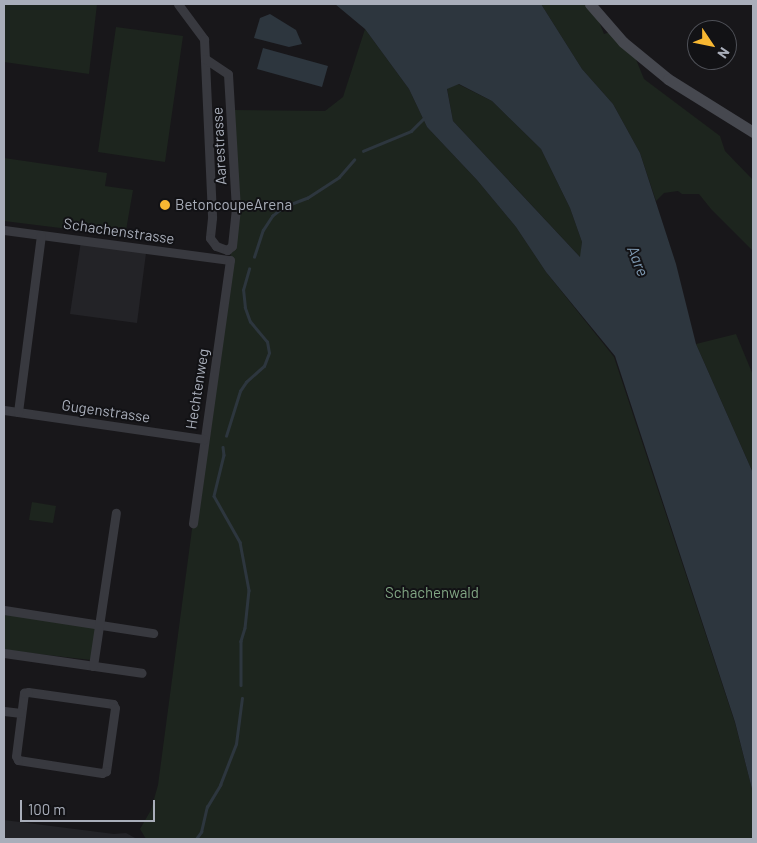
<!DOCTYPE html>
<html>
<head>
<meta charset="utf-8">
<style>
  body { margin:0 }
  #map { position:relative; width:757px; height:843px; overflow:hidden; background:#18171a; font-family:Barlow,sans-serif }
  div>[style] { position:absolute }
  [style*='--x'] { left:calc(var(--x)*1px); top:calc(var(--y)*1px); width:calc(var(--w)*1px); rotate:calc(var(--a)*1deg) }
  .built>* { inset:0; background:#232327 }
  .green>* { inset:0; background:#1d251e }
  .water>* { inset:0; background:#2d363e }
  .stream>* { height:2.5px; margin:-1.25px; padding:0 1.25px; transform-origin:1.25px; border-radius:1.25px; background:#2d363e }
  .street>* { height:9px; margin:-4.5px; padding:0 4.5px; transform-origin:4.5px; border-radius:4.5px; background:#38393f }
  .secondary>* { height:11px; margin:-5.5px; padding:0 5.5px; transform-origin:5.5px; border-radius:5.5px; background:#46484f }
  .dots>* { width:14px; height:14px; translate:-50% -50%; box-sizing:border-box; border:2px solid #121215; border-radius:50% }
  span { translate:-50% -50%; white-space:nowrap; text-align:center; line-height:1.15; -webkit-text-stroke:4px #121215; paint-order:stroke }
  .street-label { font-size:15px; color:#a9aeba }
  .poi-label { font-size:15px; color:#a9aeba }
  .left { translate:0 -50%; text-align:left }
  .park-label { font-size:15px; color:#80a583 }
  .water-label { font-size:16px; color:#809cb5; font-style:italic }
  .frame { position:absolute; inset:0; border:5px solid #a9aeba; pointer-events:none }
  .north { position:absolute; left:687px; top:20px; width:50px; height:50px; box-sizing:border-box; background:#121215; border:1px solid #4e5057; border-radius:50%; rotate:124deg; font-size:14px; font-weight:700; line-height:20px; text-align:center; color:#a9aeba }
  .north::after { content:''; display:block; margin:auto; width:18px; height:22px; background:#f7b732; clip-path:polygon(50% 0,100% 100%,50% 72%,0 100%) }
  .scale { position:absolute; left:20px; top:800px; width:135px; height:22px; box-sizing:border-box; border:2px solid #a9aeba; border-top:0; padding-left:6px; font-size:15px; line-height:18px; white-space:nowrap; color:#a9aeba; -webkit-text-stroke:4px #121215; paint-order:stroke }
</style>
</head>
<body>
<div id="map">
  <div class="built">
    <div style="clip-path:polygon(81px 241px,146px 253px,137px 323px,70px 314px)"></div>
    <div style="clip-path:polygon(4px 820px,114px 834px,126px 833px,137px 839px,4px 839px)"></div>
  </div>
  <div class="green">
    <div style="clip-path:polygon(5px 4px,97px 4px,89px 74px,4px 62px)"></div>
    <div style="clip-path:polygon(541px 4px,585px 4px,598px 19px,604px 34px,610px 32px,635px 57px,644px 79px,720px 136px,725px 151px,753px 180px,753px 251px,711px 209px,699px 194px,682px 194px,678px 191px,664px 193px,656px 201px,640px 153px,613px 104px,582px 69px)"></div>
    <div style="clip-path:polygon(116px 27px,183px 36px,165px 162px,98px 152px)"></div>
    <div style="clip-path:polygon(365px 29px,409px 89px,427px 127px,477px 180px,516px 227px,546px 272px,614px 357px,735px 723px,753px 793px,753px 839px,146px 839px,140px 829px,151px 810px,158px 785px,204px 439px,232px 246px,234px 110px,325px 111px,343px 97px)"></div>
    <div style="clip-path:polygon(458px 84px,492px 101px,541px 149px,570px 208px,582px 242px,581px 258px,453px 121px,447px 88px)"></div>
    <div style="clip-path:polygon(4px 158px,107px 173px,105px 186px,133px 190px,125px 236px,4px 221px)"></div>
    <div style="clip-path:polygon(736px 334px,753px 375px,753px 473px,696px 344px)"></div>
    <div style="clip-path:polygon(32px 502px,56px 506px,53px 523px,29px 520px)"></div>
    <div style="clip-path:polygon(4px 613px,96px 627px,91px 660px,4px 650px)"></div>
  </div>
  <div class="water">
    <div style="clip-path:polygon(evenodd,335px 4px,541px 4px,582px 69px,613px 104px,640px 153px,676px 264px,696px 344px,753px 473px,753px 793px,735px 722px,615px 356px,546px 272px,516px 227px,477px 180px,427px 127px,409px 89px,365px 29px,335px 4px,459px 84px,492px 101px,541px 149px,570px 208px,582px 242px,580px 257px,453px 121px,447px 89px,459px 84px)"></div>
    <div style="clip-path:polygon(270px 14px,296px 30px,302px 44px,289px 47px,254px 38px,260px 18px)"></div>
    <div style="clip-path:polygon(263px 48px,328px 66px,322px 87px,257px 69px)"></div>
  </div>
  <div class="stream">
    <div style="--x:363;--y:151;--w:52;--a:-22.6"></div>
    <div style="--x:411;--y:131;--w:18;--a:-45"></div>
    <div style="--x:254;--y:257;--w:28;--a:-72"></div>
    <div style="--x:263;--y:230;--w:17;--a:-57"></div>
    <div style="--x:272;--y:216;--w:14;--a:-39"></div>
    <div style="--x:283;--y:207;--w:26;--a:-21"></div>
    <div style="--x:307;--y:198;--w:38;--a:-33"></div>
    <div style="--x:339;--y:177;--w:23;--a:-49"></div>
    <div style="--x:226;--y:436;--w:47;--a:-72.7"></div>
    <div style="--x:240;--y:391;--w:11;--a:-56"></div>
    <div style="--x:246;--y:382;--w:24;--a:-42"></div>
    <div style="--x:264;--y:366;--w:14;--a:-69"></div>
    <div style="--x:269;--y:353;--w:11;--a:-100"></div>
    <div style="--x:267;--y:342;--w:26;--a:-130"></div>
    <div style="--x:250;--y:322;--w:15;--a:-110"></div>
    <div style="--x:245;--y:308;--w:18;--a:-96"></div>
    <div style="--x:243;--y:290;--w:22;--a:-74"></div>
    <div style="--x:223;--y:447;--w:8;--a:83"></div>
    <div style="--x:224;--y:455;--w:42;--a:103.7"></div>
    <div style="--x:214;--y:496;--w:53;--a:60.5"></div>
    <div style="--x:240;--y:542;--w:49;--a:79.4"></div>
    <div style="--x:249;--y:590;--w:38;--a:96"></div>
    <div style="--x:245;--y:628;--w:14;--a:107"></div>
    <div style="--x:241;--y:641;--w:44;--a:90"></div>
    <div style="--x:196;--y:839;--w:9;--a:-54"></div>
    <div style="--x:201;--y:832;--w:26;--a:-77"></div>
    <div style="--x:207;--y:807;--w:26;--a:-59"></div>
    <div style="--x:220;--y:785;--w:44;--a:-68.7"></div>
    <div style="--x:236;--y:744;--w:46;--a:-82.6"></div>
  </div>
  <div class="street">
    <div style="--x:178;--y:4;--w:44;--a:53.4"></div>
    <div style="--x:204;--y:39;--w:179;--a:87.4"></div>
    <div style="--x:212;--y:218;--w:20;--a:96"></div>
    <div style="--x:210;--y:238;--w:10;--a:53"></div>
    <div style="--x:216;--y:246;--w:12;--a:20"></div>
    <div style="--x:227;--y:250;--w:6;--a:-39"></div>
    <div style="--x:232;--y:246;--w:37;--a:-84"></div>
    <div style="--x:236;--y:209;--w:135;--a:-93.4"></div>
    <div style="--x:228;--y:74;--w:27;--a:-146"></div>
    <div style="--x:4;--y:230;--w:228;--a:7.6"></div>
    <div style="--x:230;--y:260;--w:266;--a:98"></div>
    <div style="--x:4;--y:410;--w:202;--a:8.3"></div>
    <div style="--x:18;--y:412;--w:178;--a:-82.6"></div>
    <div style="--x:4;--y:610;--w:151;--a:8.8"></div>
    <div style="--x:4;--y:653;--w:139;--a:8.2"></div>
    <div style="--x:93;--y:666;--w:155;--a:-81.5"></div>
    <div style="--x:28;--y:692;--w:86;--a:8"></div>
    <div style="--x:113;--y:704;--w:4;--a:63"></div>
    <div style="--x:115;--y:708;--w:64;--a:98.1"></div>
    <div style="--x:106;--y:771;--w:4;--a:153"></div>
    <div style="--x:102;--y:773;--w:85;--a:-171.2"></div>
    <div style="--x:18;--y:760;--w:4;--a:-117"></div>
    <div style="--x:16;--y:756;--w:64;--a:-82.8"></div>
    <div style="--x:24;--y:693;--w:4;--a:-14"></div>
    <div style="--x:4;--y:711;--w:17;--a:7"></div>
  </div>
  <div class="secondary">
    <div style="--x:590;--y:4;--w:50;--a:49"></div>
    <div style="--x:623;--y:42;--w:58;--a:39.4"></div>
    <div style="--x:668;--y:79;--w:100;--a:31.9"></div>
  </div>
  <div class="dots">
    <div style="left:165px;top:205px;background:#f7b732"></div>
  </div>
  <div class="street-label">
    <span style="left:219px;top:146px;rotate:-93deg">Aarestrasse</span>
    <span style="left:119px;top:231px;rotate:8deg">Schachenstrasse</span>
    <span style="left:197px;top:389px;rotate:-81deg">Hechtenweg</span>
    <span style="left:106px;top:411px;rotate:8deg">Gugenstrasse</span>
  </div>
  <div class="poi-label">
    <span class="left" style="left:175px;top:205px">BetoncoupeArena</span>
  </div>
  <div class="park-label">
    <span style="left:432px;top:593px">Schachenwald</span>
  </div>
  <div class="water-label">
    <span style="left:638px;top:261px;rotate:68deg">Aare</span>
  </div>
  <div class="frame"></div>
  <div class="north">N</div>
  <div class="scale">100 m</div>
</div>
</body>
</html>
